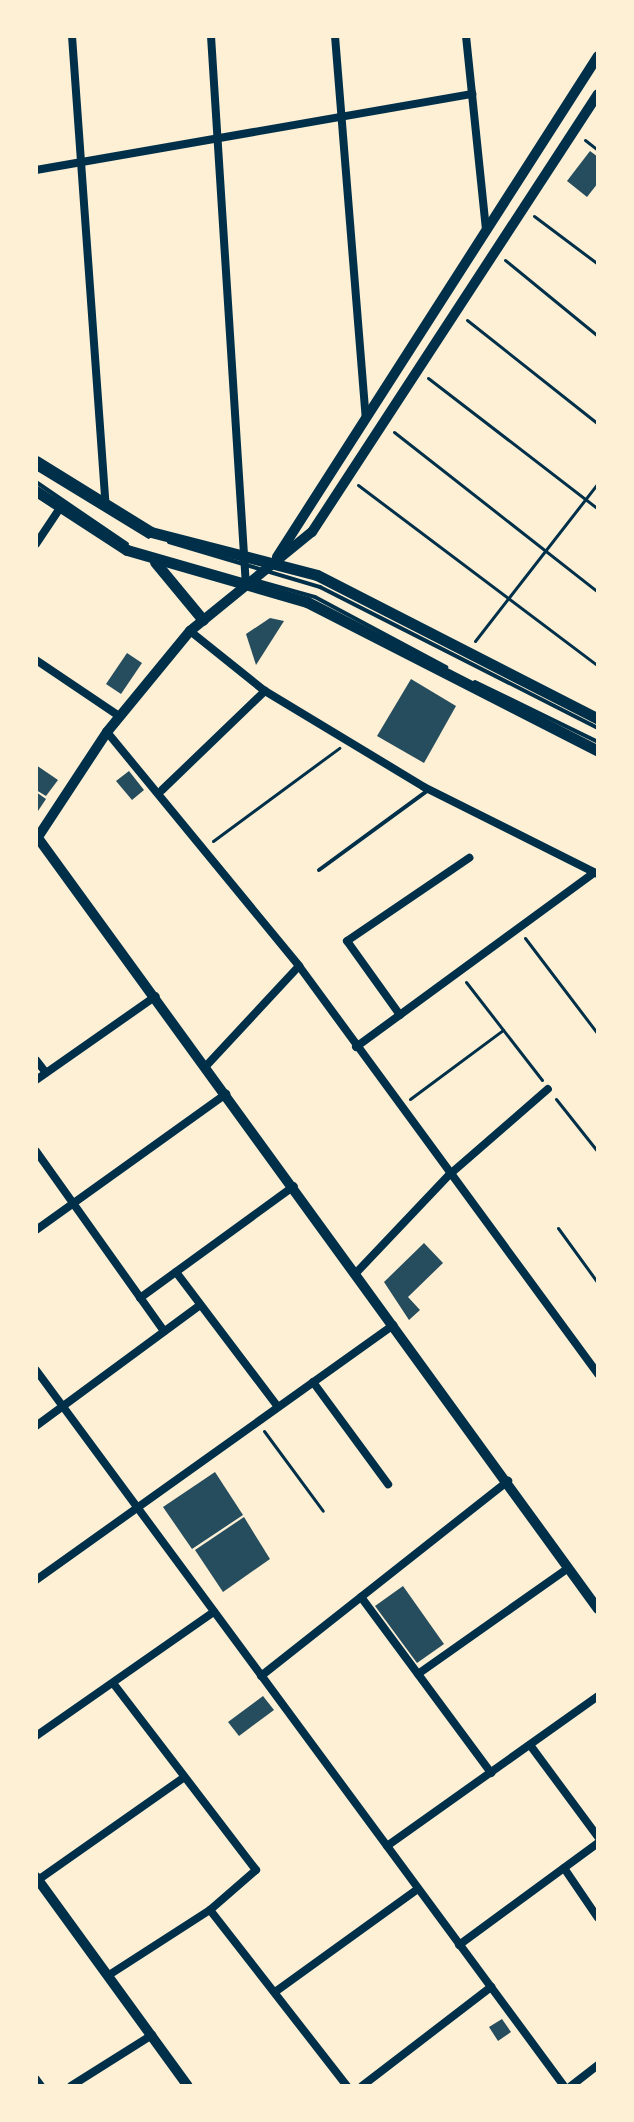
<!DOCTYPE html>
<html>
<head>
<meta charset="utf-8">
<style>
  body { margin:0 }
  #map { position:relative; width:634px; height:2122px; overflow:hidden; background:#fdf0d5; font-family:"Titillium Web",sans-serif }
  div>[style] { position:absolute }
  [style*='--x'] { left:calc(var(--x)*1px); top:calc(var(--y)*1px); width:calc(var(--w)*1px); rotate:calc(var(--a)*1deg) }
  .building>* { inset:0; background:#264d5e }
  .path>* { height:3px; margin:-1.5px; padding:0 1.5px; transform-origin:1.5px; border-radius:1.5px; background:#003049 }
  .service>* { height:4px; margin:-2px; padding:0 2px; transform-origin:2px; border-radius:2px; background:#003049 }
  .minor>* { height:8px; margin:-4px; padding:0 4px; transform-origin:4px; border-radius:4px; background:#003049 }
  .tertiary>* { height:10px; margin:-5px; padding:0 5px; transform-origin:5px; border-radius:5px; background:#003049 }
  .secondary>* { height:11px; margin:-5.5px; padding:0 5.5px; transform-origin:5.5px; border-radius:5.5px; background:#003049 }
  span { translate:-50% -50%; white-space:nowrap; text-align:center; line-height:1.15; -webkit-text-stroke:8px #fdf0d5; paint-order:stroke }
  .frame { position:absolute; inset:0; border:38px solid #fdf0d5; pointer-events:none }
</style>
</head>
<body>
<div id="map">
  <div class="building">
    <div style="clip-path:polygon(590px 151px,598px 157px,598px 183px,587px 197px,567px 181px)"></div>
    <div style="clip-path:polygon(270px 618px,284px 621px,256px 665px,246px 634px)"></div>
    <div style="clip-path:polygon(127px 653px,142px 663px,121px 694px,106px 684px)"></div>
    <div style="clip-path:polygon(411px 679px,456px 706px,424px 763px,377px 736px)"></div>
    <div style="clip-path:polygon(36px 765px,58px 780px,46px 796px,36px 790px)"></div>
    <div style="clip-path:polygon(129px 771px,144px 790px,132px 800px,116px 781px)"></div>
    <div style="clip-path:polygon(36px 792px,46px 799px,36px 814px)"></div>
    <div style="clip-path:polygon(424px 1243px,443px 1263px,408px 1297px,420px 1310px,409px 1320px,384px 1282px)"></div>
    <div style="clip-path:polygon(215px 1472px,243px 1515px,192px 1549px,163px 1507px)"></div>
    <div style="clip-path:polygon(244px 1517px,270px 1559px,223px 1592px,195px 1550px)"></div>
    <div style="clip-path:polygon(403px 1586px,444px 1644px,417px 1663px,375px 1606px)"></div>
    <div style="clip-path:polygon(263px 1696px,274px 1710px,239px 1736px,228px 1722px)"></div>
    <div style="clip-path:polygon(502px 2019px,511px 2032px,498px 2041px,489px 2027px)"></div>
  </div>
  <div class="path">
    <div style="--x:585;--y:140;--w:16;--a:38"></div>
    <div style="--x:534;--y:216;--w:80;--a:36.9"></div>
    <div style="--x:505;--y:260;--w:120;--a:39.3"></div>
    <div style="--x:467;--y:320;--w:167;--a:38.4"></div>
    <div style="--x:428;--y:378;--w:215;--a:37.6"></div>
    <div style="--x:394;--y:432;--w:259;--a:38.1"></div>
    <div style="--x:358;--y:485;--w:301;--a:37"></div>
    <div style="--x:475;--y:641;--w:200;--a:-52.1"></div>
    <div style="--x:213;--y:841;--w:157;--a:-36.4"></div>
    <div style="--x:525;--y:938;--w:121;--a:52.8"></div>
    <div style="--x:466;--y:982;--w:124;--a:52.2"></div>
    <div style="--x:410;--y:1099;--w:116;--a:-36.6"></div>
    <div style="--x:556;--y:1099;--w:68;--a:51.6"></div>
    <div style="--x:558;--y:1228;--w:68;--a:54"></div>
    <div style="--x:264;--y:1431;--w:99;--a:53.6"></div>
  </div>
  <div class="service">
    <div style="--x:36;--y:468;--w:132;--a:31.4"></div>
    <div style="--x:36;--y:482;--w:110;--a:34.3"></div>
    <div style="--x:169;--y:542;--w:158;--a:16.6"></div>
    <div style="--x:320;--y:587;--w:312;--a:26.9"></div>
    <div style="--x:254;--y:580;--w:63;--a:15.6"></div>
    <div style="--x:315;--y:597;--w:149;--a:28.1"></div>
    <div style="--x:475;--y:682;--w:137;--a:26"></div>
    <div style="--x:319;--y:870;--w:134;--a:-36.2"></div>
  </div>
  <div class="minor">
    <div style="--x:72;--y:36;--w:471;--a:85.9"></div>
    <div style="--x:211;--y:36;--w:551;--a:86.36"></div>
    <div style="--x:335;--y:36;--w:383;--a:85.4"></div>
    <div style="--x:466;--y:36;--w:195;--a:84.1"></div>
    <div style="--x:36;--y:170;--w:443;--a:-9.9"></div>
    <div style="--x:36;--y:544;--w:43;--a:-56.3"></div>
    <div style="--x:190;--y:631;--w:96;--a:38.7"></div>
    <div style="--x:265;--y:691;--w:186;--a:31.1"></div>
    <div style="--x:424;--y:787;--w:195;--a:26.6"></div>
    <div style="--x:36;--y:660;--w:100;--a:34"></div>
    <div style="--x:107;--y:732;--w:303;--a:50.6"></div>
    <div style="--x:299;--y:966;--w:506;--a:53.76"></div>
    <div style="--x:162;--y:790;--w:143;--a:-43.9"></div>
    <div style="--x:400;--y:1015;--w:91;--a:-125.6"></div>
    <div style="--x:347;--y:941;--w:148;--a:-34.2"></div>
    <div style="--x:356;--y:1047;--w:295;--a:-36.2"></div>
    <div style="--x:36;--y:1060;--w:16;--a:52"></div>
    <div style="--x:207;--y:1065;--w:135;--a:-47.1"></div>
    <div style="--x:36;--y:1080;--w:146;--a:-35"></div>
    <div style="--x:36;--y:1151;--w:221;--a:54.6"></div>
    <div style="--x:36;--y:1230;--w:234;--a:-35.6"></div>
    <div style="--x:176;--y:1272;--w:169;--a:52.9"></div>
    <div style="--x:356;--y:1273;--w:135;--a:-46.5"></div>
    <div style="--x:449;--y:1175;--w:131;--a:-41"></div>
    <div style="--x:140;--y:1298;--w:190;--a:-36"></div>
    <div style="--x:36;--y:1370;--w:890;--a:53.59"></div>
    <div style="--x:313;--y:1382;--w:127;--a:53.7"></div>
    <div style="--x:36;--y:1426;--w:204;--a:-36.4"></div>
    <div style="--x:36;--y:1580;--w:439;--a:-35.5"></div>
    <div style="--x:361;--y:1597;--w:219;--a:53.5"></div>
    <div style="--x:418;--y:1674;--w:184;--a:-35.2"></div>
    <div style="--x:261;--y:1676;--w:315;--a:-38.3"></div>
    <div style="--x:36;--y:1736;--w:217;--a:-34.9"></div>
    <div style="--x:530;--y:1745;--w:114;--a:53.5"></div>
    <div style="--x:387;--y:1846;--w:259;--a:-35.4"></div>
    <div style="--x:564;--y:1868;--w:60;--a:55.8"></div>
    <div style="--x:38;--y:1880;--w:177;--a:-35.1"></div>
    <div style="--x:210;--y:1910;--w:223;--a:52.1"></div>
    <div style="--x:459;--y:1945;--w:172;--a:-36.3"></div>
    <div style="--x:109;--y:1975;--w:120;--a:-32.8"></div>
    <div style="--x:210;--y:1910;--w:61;--a:-41"></div>
    <div style="--x:256;--y:1870;--w:235;--a:-127.4"></div>
    <div style="--x:275;--y:1992;--w:176;--a:-35.8"></div>
    <div style="--x:36;--y:2079;--w:9;--a:54"></div>
    <div style="--x:71;--y:2086;--w:96;--a:-32.2"></div>
    <div style="--x:362;--y:2086;--w:163;--a:-37.5"></div>
    <div style="--x:571;--y:2086;--w:34;--a:-38"></div>
  </div>
  <div class="tertiary">
    <div style="--x:277;--y:557;--w:595;--a:-57.35"></div>
    <div style="--x:38;--y:838;--w:953;--a:54.01"></div>
    <div style="--x:36;--y:840;--w:129;--a:-56.7"></div>
    <div style="--x:107;--y:732;--w:131;--a:-50.6"></div>
    <div style="--x:190;--y:631;--w:157;--a:-39.1"></div>
    <div style="--x:312;--y:532;--w:523;--a:-56.86"></div>
    <div style="--x:36;--y:1877;--w:258;--a:54"></div>
  </div>
  <div class="secondary">
    <div style="--x:36;--y:461;--w:135;--a:31.7"></div>
    <div style="--x:151;--y:532;--w:171;--a:14.5"></div>
    <div style="--x:317;--y:575;--w:316;--a:27.1"></div>
    <div style="--x:36;--y:491;--w:108;--a:33"></div>
    <div style="--x:127;--y:550;--w:187;--a:16.1"></div>
    <div style="--x:307;--y:602;--w:327;--a:27.1"></div>
    <div style="--x:155;--y:562;--w:75;--a:50.4"></div>
  </div>
  <div class="frame"></div>
</div>
</body>
</html>
